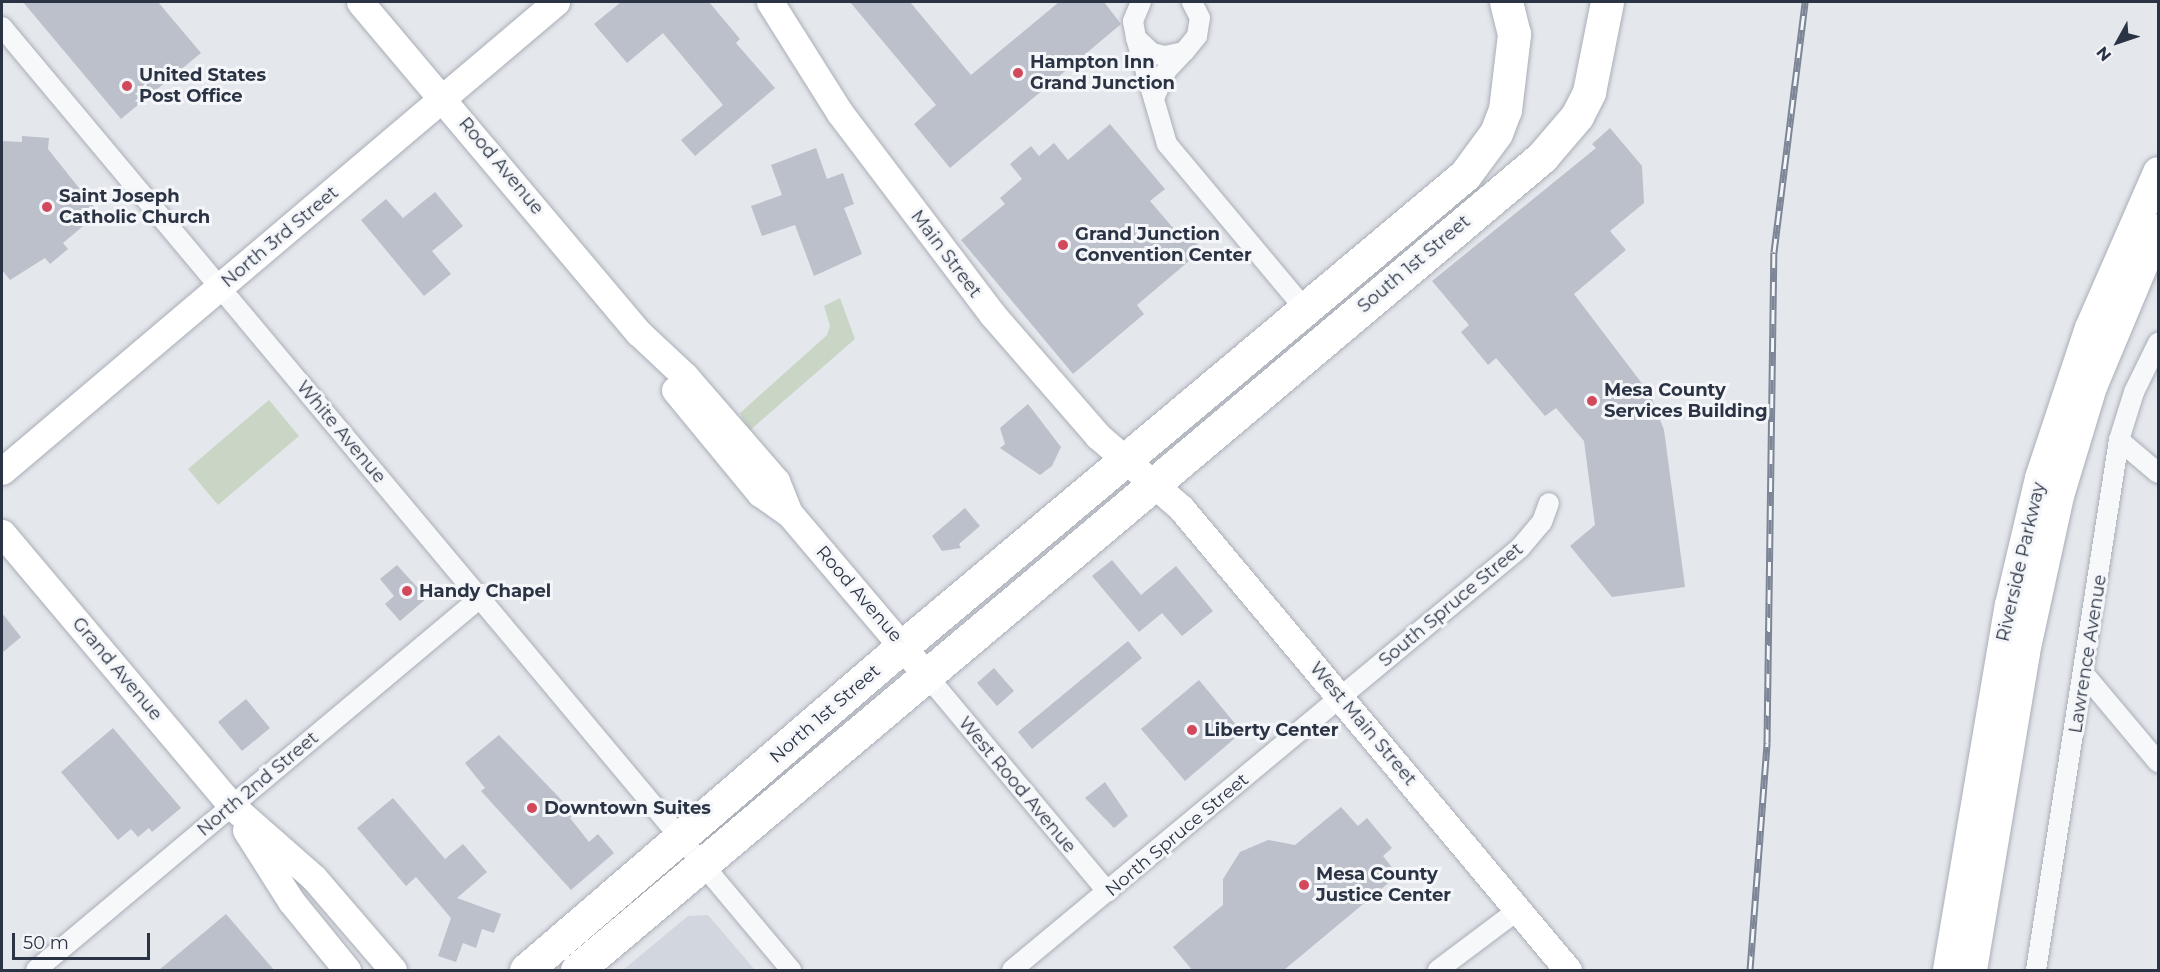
<!DOCTYPE html>
<html>
<head>
<meta charset="utf-8">
<style>
  body { margin:0 }
  #map { position:relative; width:2160px; height:972px; overflow:hidden; background:#e4e7ec; font-family:Montserrat,sans-serif }
  div>[style] { position:absolute }
  [style*='--x'] { left:calc(var(--x)*1px); top:calc(var(--y)*1px); width:calc(var(--w)*1px); rotate:calc(var(--a)*1deg) }
  .built>* { inset:0; background:#d2d6de }
  .green>* { inset:0; background:#c9d6c5 }
  .building>* { inset:0; background:#bbc0ca }
  .roads { filter:drop-shadow(0 0 2px #a9aeb7) drop-shadow(0 0 2px #a9aeb7) }
  .street>* { height:20px; margin:-10px; padding:0 10px; transform-origin:10px; border-radius:10px; background:#f7f8fa }
  .secondary>* { height:27px; margin:-13.5px; padding:0 13.5px; transform-origin:13.5px; border-radius:13.5px; background:#fff }
  .primary>* { height:30px; margin:-15px; padding:0 15px; transform-origin:15px; border-radius:15px; background:#fff }
  .highway>* { height:33px; margin:-16.5px; padding:0 16.5px; transform-origin:16.5px; border-radius:16.5px; background:#fff }
  .rail>* { height:7px; margin-top:-3.5px; transform-origin:0; background:repeating-linear-gradient(90deg,#f4f6f9 0 14px,#7d8696 0 28px); box-sizing:border-box; border-block:2px solid #7d8696 }
  .dots>* { width:16px; height:16px; translate:-50% -50%; box-sizing:border-box; border:3px solid #f4f6f9; border-radius:50% }
  span { translate:-50% -50%; white-space:nowrap; text-align:center; line-height:1.15; -webkit-text-stroke:6px #f4f6f9; paint-order:stroke }
  .poi-label { font-size:18px; color:#2b3445; font-weight:700 }
  .left { translate:0 -50%; text-align:left }
  .street-label { font-size:18px; color:#2b3445 }
  .frame { position:absolute; inset:0; border:3px solid #2b3445; pointer-events:none }
  .north { position:absolute; left:2088px; top:12px; width:60px; height:60px; -webkit-text-stroke:4px #f4f6f9; paint-order:stroke; rotate:230deg; font-size:16px; font-weight:700; line-height:24px; text-align:center; color:#2b3445 }
  .north::after { content:''; display:block; margin:auto; width:21px; height:27px; background:#2b3445; clip-path:polygon(50% 0,100% 100%,50% 72%,0 100%) }
  .scale { position:absolute; left:12px; top:933px; width:138px; height:27px; box-sizing:border-box; border:3px solid #2b3445; border-top:0; padding-left:8px; font-size:18px; line-height:21px; white-space:nowrap; color:#2b3445; -webkit-text-stroke:4px #f4f6f9; paint-order:stroke }
</style>
</head>
<body>
<div id="map">
  <div class="built">
    <div style="clip-path:polygon(708px 915px,755px 970px,623px 970px,688px 916px)"></div>
  </div>
  <div class="green">
    <div style="clip-path:polygon(840px 298px,855px 339px,749px 431px,740px 413px,827px 335px,830px 326px,824px 306px)"></div>
    <div style="clip-path:polygon(269px 400px,299px 436px,218px 505px,188px 469px)"></div>
  </div>
  <div class="building">
    <div style="clip-path:polygon(23px 2px,158px 2px,201px 53px,121px 119px)"></div>
    <div style="clip-path:polygon(621px 2px,709px 2px,740px 39px,736px 43px,775px 88px,695px 156px,681px 140px,723px 105px,663px 33px,627px 63px,594px 24px)"></div>
    <div style="clip-path:polygon(850px 2px,910px 2px,971px 75px,1059px 2px,1104px 2px,1121px 24px,950px 168px,914px 124px,936px 105px)"></div>
    <div style="clip-path:polygon(1110px 124px,1165px 189px,1150px 201px,1186px 243px,1192px 238px,1202px 250px,1137px 305px,1144px 314px,1073px 374px,961px 240px,1005px 204px,1000px 198px,1022px 179px,1010px 164px,1031px 146px,1039px 156px,1054px 143px,1068px 160px)"></div>
    <div style="clip-path:polygon(1610px 128px,1642px 166px,1644px 203px,1610px 231px,1626px 250px,1574px 294px,1650px 394px,1664px 430px,1685px 587px,1612px 597px,1570px 546px,1595px 525px,1584px 441px,1556px 408px,1545px 416px,1496px 358px,1488px 365px,1461px 332px,1469px 325px,1432px 281px,1596px 148px,1592px 144px)"></div>
    <div style="clip-path:polygon(22px 136px,49px 138px,48px 149px,95px 208px,84px 217px,88px 222px,63px 243px,68px 249px,50px 264px,45px 258px,10px 280px,2px 270px,2px 141px,22px 142px)"></div>
    <div style="clip-path:polygon(816px 148px,827px 179px,843px 173px,854px 204px,844px 208px,862px 254px,814px 276px,795px 225px,762px 236px,751px 206px,782px 195px,771px 165px)"></div>
    <div style="clip-path:polygon(435px 192px,463px 226px,432px 251px,451px 274px,424px 296px,361px 220px,386px 199px,403px 218px)"></div>
    <div style="clip-path:polygon(1028px 404px,1061px 447px,1052px 466px,1040px 475px,1000px 448px,1005px 444px,1000px 428px)"></div>
    <div style="clip-path:polygon(965px 508px,980px 526px,959px 544px,961px 548px,942px 551px,932px 536px)"></div>
    <div style="clip-path:polygon(1112px 560px,1141px 595px,1176px 566px,1213px 611px,1182px 636px,1162px 613px,1139px 632px,1092px 576px)"></div>
    <div style="clip-path:polygon(397px 565px,427px 598px,400px 621px,385px 604px,394px 596px,380px 579px)"></div>
    <div style="clip-path:polygon(2px 613px,21px 637px,2px 653px)"></div>
    <div style="clip-path:polygon(1128px 641px,1142px 658px,1032px 749px,1018px 732px)"></div>
    <div style="clip-path:polygon(994px 668px,1014px 691px,997px 706px,977px 683px)"></div>
    <div style="clip-path:polygon(1199px 680px,1242px 732px,1185px 781px,1141px 729px)"></div>
    <div style="clip-path:polygon(246px 699px,270px 728px,242px 751px,218px 722px)"></div>
    <div style="clip-path:polygon(113px 728px,181px 808px,152px 832px,149px 828px,138px 837px,131px 829px,118px 840px,61px 772px)"></div>
    <div style="clip-path:polygon(499px 735px,575px 814px,570px 818px,589px 842px,598px 834px,614px 853px,571px 890px,481px 791px,485px 788px,465px 763px)"></div>
    <div style="clip-path:polygon(1105px 782px,1128px 816px,1114px 828px,1085px 798px)"></div>
    <div style="clip-path:polygon(393px 798px,445px 859px,463px 844px,487px 872px,457px 898px,501px 914px,494px 933px,482px 929px,476px 948px,463px 943px,456px 962px,438px 956px,451px 918px,416px 877px,406px 886px,357px 828px)"></div>
    <div style="clip-path:polygon(1341px 807px,1358px 826px,1367px 818px,1392px 848px,1383px 856px,1398px 875px,1284px 970px,1192px 970px,1173px 947px,1223px 905px,1223px 879px,1240px 852px,1268px 840px,1295px 845px)"></div>
    <div style="clip-path:polygon(226px 914px,274px 970px,159px 970px)"></div>
  </div>
  <div class="roads">
    <div class="street">
      <div style="--x:1141;--y:2;--w:21;--a:113"></div>
      <div style="--x:1133;--y:21;--w:17;--a:80"></div>
      <div style="--x:1136;--y:38;--w:22;--a:43"></div>
      <div style="--x:1152;--y:53;--w:13;--a:13"></div>
      <div style="--x:1165;--y:56;--w:19;--a:-12"></div>
      <div style="--x:1184;--y:52;--w:21;--a:-51"></div>
      <div style="--x:1197;--y:36;--w:18;--a:-81"></div>
      <div style="--x:1200;--y:18;--w:18;--a:-117"></div>
      <div style="--x:2;--y:27;--w:1230;--a:50.08"></div>
      <div style="--x:1136;--y:38;--w:110;--a:73.7"></div>
      <div style="--x:1167;--y:144;--w:217;--a:50.1"></div>
      <div style="--x:1155;--y:96;--w:27;--a:-66"></div>
      <div style="--x:1166;--y:71;--w:26;--a:-47"></div>
      <div style="--x:2119;--y:440;--w:51;--a:40.2"></div>
      <div style="--x:2085;--y:675;--w:114;--a:50"></div>
      <div style="--x:928;--y:677;--w:280;--a:50.1"></div>
      <div style="--x:36;--y:970;--w:579;--a:-39.96"></div>
      <div style="--x:1012;--y:970;--w:660;--a:-39.72"></div>
      <div style="--x:1520;--y:548;--w:34;--a:-50"></div>
      <div style="--x:1542;--y:522;--w:20;--a:-70"></div>
      <div style="--x:1438;--y:970;--w:100;--a:-36.9"></div>
      <div style="--x:2036;--y:970;--w:536;--a:-81.1"></div>
      <div style="--x:2119;--y:440;--w:50;--a:-72.6"></div>
      <div style="--x:2134;--y:392;--w:55;--a:-63.9"></div>
    </div>
    <div class="secondary">
      <div style="--x:360;--y:2;--w:433;--a:49.9"></div>
      <div style="--x:639;--y:333;--w:63;--a:43.1"></div>
      <div style="--x:685;--y:376;--w:139;--a:49.1"></div>
      <div style="--x:776;--y:481;--w:35;--a:68"></div>
      <div style="--x:770;--y:2;--w:131;--a:57.8"></div>
      <div style="--x:840;--y:113;--w:252;--a:52.9"></div>
      <div style="--x:992;--y:314;--w:162;--a:49"></div>
      <div style="--x:1098;--y:436;--w:110;--a:40.9"></div>
      <div style="--x:1181;--y:508;--w:603;--a:50.05"></div>
      <div style="--x:675;--y:390;--w:134;--a:50.5"></div>
      <div style="--x:760;--y:493;--w:35;--a:35"></div>
      <div style="--x:789;--y:513;--w:215;--a:49.7"></div>
      <div style="--x:2;--y:471;--w:726;--a:-40.25"></div>
      <div style="--x:2;--y:533;--w:357;--a:49.9"></div>
      <div style="--x:232;--y:806;--w:109;--a:41.3"></div>
      <div style="--x:314;--y:878;--w:121;--a:49.3"></div>
      <div style="--x:246;--y:830;--w:84;--a:57.6"></div>
      <div style="--x:291;--y:901;--w:89;--a:50.9"></div>
    </div>
    <div class="primary">
      <div style="--x:1948;--y:970;--w:370;--a:-80.4"></div>
      <div style="--x:2010;--y:605;--w:130;--a:-76.7"></div>
      <div style="--x:2040;--y:478;--w:158;--a:-71.6"></div>
      <div style="--x:2090;--y:328;--w:170;--a:-66.4"></div>
      <div style="--x:1972;--y:970;--w:322;--a:-80.5"></div>
      <div style="--x:2025;--y:652;--w:160;--a:-77.7"></div>
      <div style="--x:2059;--y:496;--w:114;--a:-73.2"></div>
      <div style="--x:2092;--y:387;--w:171;--a:-67.3"></div>
    </div>
    <div class="highway">
      <div style="--x:526;--y:970;--w:497;--a:-40.7"></div>
      <div style="--x:903;--y:646;--w:733;--a:-39.97"></div>
      <div style="--x:1465;--y:175;--w:52;--a:-53.6"></div>
      <div style="--x:1496;--y:133;--w:25;--a:-69"></div>
      <div style="--x:1505;--y:110;--w:77;--a:-83.2"></div>
      <div style="--x:1514;--y:34;--w:33;--a:-104"></div>
      <div style="--x:577;--y:970;--w:1262;--a:-40.11"></div>
      <div style="--x:1542;--y:157;--w:54;--a:-49.5"></div>
      <div style="--x:1577;--y:116;--w:27;--a:-63"></div>
      <div style="--x:1589;--y:92;--w:92;--a:-78.7"></div>
    </div>
  </div>
  <div class="rail">
    <div style="--x:1750;--y:970;--w:228;--a:-85.7"></div>
    <div style="--x:1767;--y:743;--w:491;--a:-89.2"></div>
    <div style="--x:1774;--y:252;--w:252;--a:-82.9"></div>
  </div>
  <div class="dots">
    <div style="left:1018px;top:73px;background:#d1495b"></div>
    <div style="left:127px;top:86px;background:#d1495b"></div>
    <div style="left:47px;top:207px;background:#d1495b"></div>
    <div style="left:1063px;top:245px;background:#d1495b"></div>
    <div style="left:1592px;top:401px;background:#d1495b"></div>
    <div style="left:407px;top:591px;background:#d1495b"></div>
    <div style="left:1192px;top:730px;background:#d1495b"></div>
    <div style="left:532px;top:808px;background:#d1495b"></div>
    <div style="left:1304px;top:885px;background:#d1495b"></div>
  </div>
  <div class="poi-label">
    <span class="left" style="left:1030px;top:73px">Hampton Inn<br>Grand Junction</span>
    <span class="left" style="left:139px;top:86px">United States<br>Post Office</span>
    <span class="left" style="left:59px;top:207px">Saint Joseph<br>Catholic Church</span>
    <span class="left" style="left:1075px;top:245px">Grand Junction<br>Convention Center</span>
    <span class="left" style="left:1604px;top:401px">Mesa County<br>Services Building</span>
    <span class="left" style="left:419px;top:591px">Handy Chapel</span>
    <span class="left" style="left:1204px;top:730px">Liberty Center</span>
    <span class="left" style="left:544px;top:808px">Downtown Suites</span>
    <span class="left" style="left:1316px;top:885px">Mesa County<br>Justice Center</span>
  </div>
  <div class="street-label">
    <span style="left:501px;top:166px;rotate:50deg">Rood Avenue</span>
    <span style="left:280px;top:237px;rotate:-40deg">North 3rd Street</span>
    <span style="left:946px;top:254px;rotate:53deg">Main Street</span>
    <span style="left:1414px;top:264px;rotate:-40deg">South 1st Street</span>
    <span style="left:341px;top:432px;rotate:50deg">White Avenue</span>
    <span style="left:2021px;top:562px;rotate:-77deg">Riverside Parkway</span>
    <span style="left:859px;top:594px;rotate:49deg">Rood Avenue</span>
    <span style="left:1451px;top:605px;rotate:-40deg">South Spruce Street</span>
    <span style="left:2088px;top:654px;rotate:-81deg">Lawrence Avenue</span>
    <span style="left:117px;top:669px;rotate:50deg">Grand Avenue</span>
    <span style="left:825px;top:714px;rotate:-41deg">North 1st Street</span>
    <span style="left:1363px;top:724px;rotate:50deg">West Main Street</span>
    <span style="left:258px;top:784px;rotate:-40deg">North 2nd Street</span>
    <span style="left:1017px;top:785px;rotate:50deg">West Rood Avenue</span>
    <span style="left:1177px;top:835px;rotate:-40deg">North Spruce Street</span>
  </div>
  <div class="frame"></div>
  <div class="north">N</div>
  <div class="scale">50 m</div>
</div>
</body>
</html>
